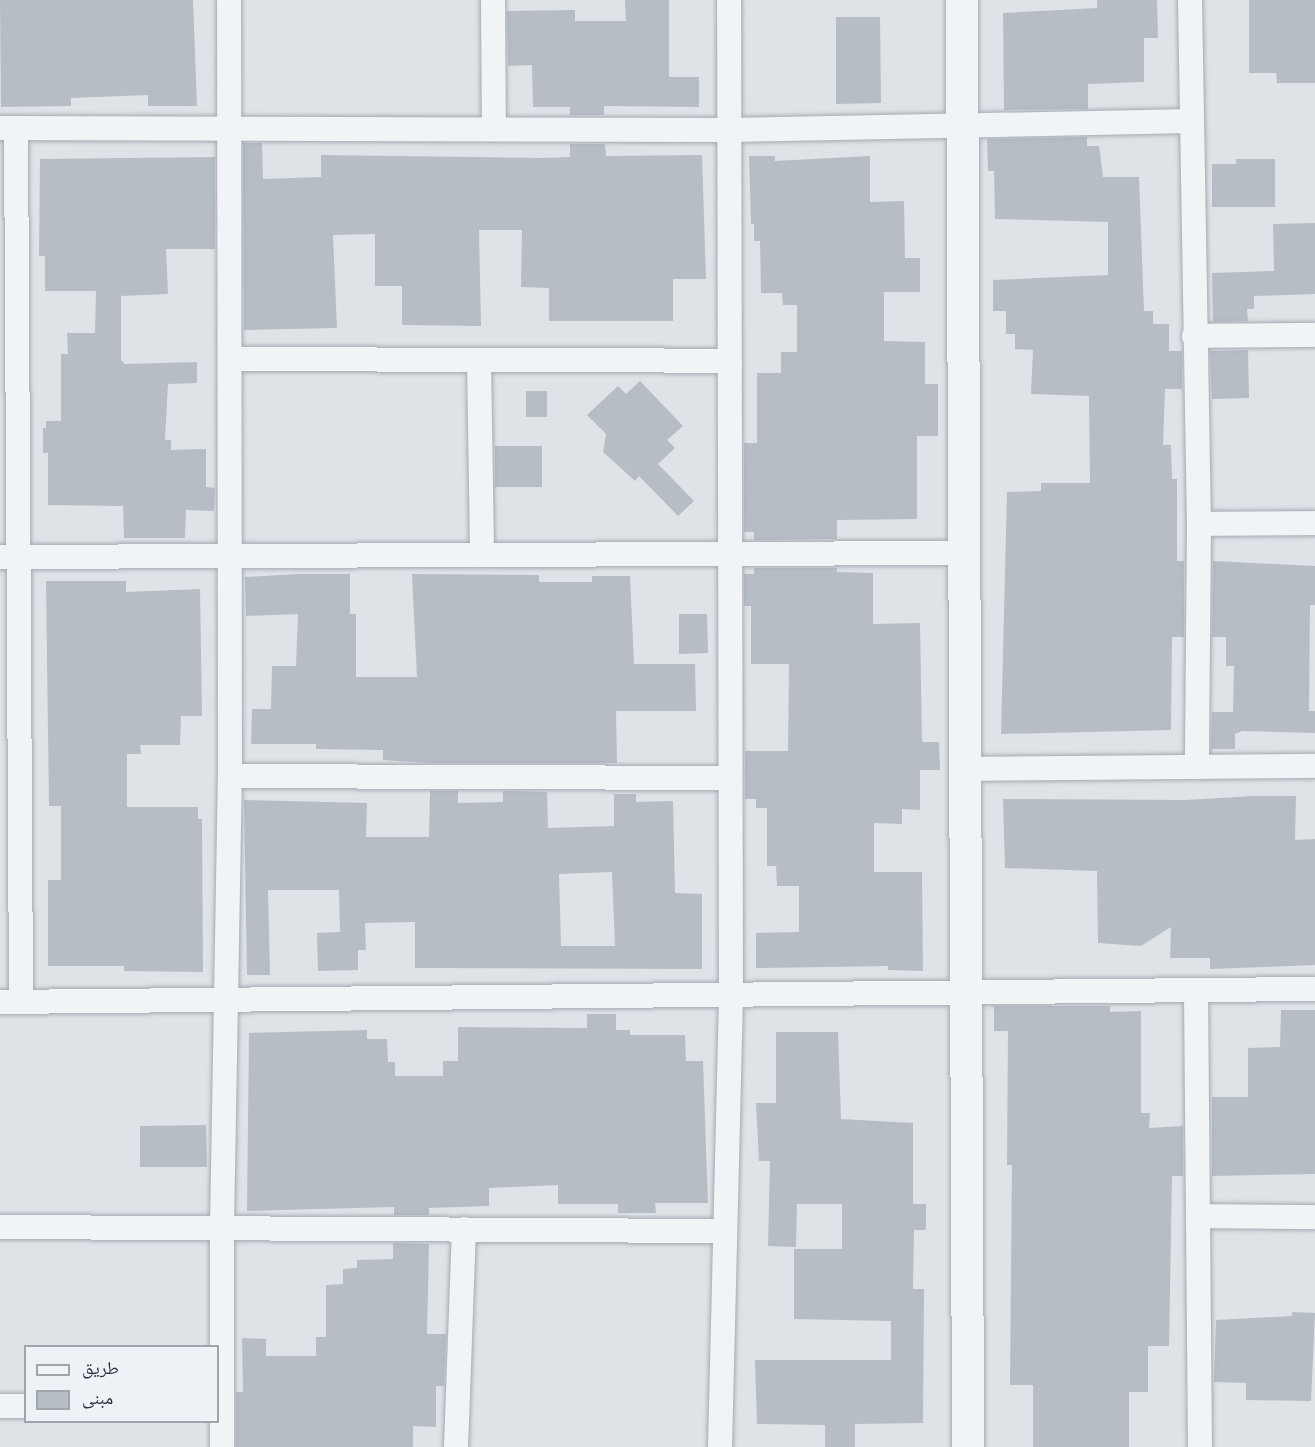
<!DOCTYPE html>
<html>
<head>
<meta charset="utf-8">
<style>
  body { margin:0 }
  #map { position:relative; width:1315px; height:1447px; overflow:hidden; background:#dfe3e8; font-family:Raleway,"Noto Naskh Arabic",sans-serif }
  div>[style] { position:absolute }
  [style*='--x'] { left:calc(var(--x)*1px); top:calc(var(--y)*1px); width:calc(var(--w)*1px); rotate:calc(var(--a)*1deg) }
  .building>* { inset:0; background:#b6bdc5 }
  .roads { filter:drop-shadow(0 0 2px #a4aab2) drop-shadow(0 0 2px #a4aab2) }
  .minor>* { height:24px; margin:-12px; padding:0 12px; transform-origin:12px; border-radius:12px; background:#f1f4f7 }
  .tertiary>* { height:32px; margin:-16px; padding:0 16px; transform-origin:16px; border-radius:16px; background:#f1f4f7 }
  span { translate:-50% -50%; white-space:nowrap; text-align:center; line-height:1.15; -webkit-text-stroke:4.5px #eef2f6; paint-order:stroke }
  .legend { position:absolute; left:24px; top:1345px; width:195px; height:78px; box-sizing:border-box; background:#eef2f6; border:2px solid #9fa5ad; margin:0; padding:8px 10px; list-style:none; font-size:18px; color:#28323f }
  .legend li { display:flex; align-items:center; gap:12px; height:30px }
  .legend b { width:30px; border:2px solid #9fa5ad }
</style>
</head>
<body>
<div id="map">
  <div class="building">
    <div style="clip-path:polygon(0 0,193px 0,197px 106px,148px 106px,148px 95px,71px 98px,71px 106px,1px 107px)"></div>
    <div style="clip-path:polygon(625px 0,669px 0,669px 77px,699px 77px,699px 107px,604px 106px,604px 115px,570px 115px,570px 107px,533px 107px,532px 65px,508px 66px,507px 11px,575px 10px,575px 21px,626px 21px)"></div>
    <div style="clip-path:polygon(1097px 0,1157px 0,1158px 38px,1144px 38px,1144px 82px,1088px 84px,1088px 109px,1004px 110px,1003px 13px,1097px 8px)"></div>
    <div style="clip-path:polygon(1249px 0,1315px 0,1315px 83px,1277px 83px,1276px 73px,1249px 73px)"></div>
    <div style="clip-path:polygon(836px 17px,880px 17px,881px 103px,836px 104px)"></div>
    <div style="clip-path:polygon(1087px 137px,1087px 146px,1099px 146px,1103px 177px,1139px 177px,1144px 311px,1153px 311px,1153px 324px,1169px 324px,1169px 351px,1182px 351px,1182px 389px,1165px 389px,1163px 445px,1171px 445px,1172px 479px,1177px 479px,1177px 561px,1184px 561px,1184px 637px,1172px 637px,1171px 730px,1001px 734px,1007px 492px,1041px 491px,1041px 483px,1090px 483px,1089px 396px,1031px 394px,1033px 350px,1015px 349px,1015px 334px,1006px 334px,1006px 311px,993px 311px,993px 280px,1108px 275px,1108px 222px,995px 219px,994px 171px,988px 171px,987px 139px)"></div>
    <div style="clip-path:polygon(243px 143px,262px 143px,263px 179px,321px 177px,321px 155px,542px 158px,570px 157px,570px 144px,605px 144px,606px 156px,702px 155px,706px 279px,673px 279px,673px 321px,549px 321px,549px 288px,521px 287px,522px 230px,479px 230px,481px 326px,402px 325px,402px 286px,375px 286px,375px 234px,333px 235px,337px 328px,244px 330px)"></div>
    <div style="clip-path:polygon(749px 156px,775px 156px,775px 161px,870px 156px,870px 202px,904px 201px,905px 258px,920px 258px,920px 292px,884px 292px,884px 341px,925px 342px,925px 384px,938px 384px,938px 436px,917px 436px,917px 519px,837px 520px,837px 539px,754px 540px,754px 532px,744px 532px,744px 443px,757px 443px,757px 373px,781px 373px,781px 352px,797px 352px,797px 305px,783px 305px,782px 293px,761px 293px,760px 241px,754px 241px,754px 224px,751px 224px)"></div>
    <div style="clip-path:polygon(215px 157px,215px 249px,166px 249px,168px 294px,121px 296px,121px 360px,125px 364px,197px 362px,197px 383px,168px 384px,165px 440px,171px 440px,171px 450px,206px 449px,206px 487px,215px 488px,214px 511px,186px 510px,185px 538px,124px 538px,123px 506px,48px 505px,48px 453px,43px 453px,43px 428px,46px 428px,46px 421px,61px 421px,61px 354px,68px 354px,67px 333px,95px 333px,96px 291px,45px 291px,45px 256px,39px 256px,40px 159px)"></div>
    <div style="clip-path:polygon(1236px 159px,1275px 159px,1275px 207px,1212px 207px,1212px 164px,1236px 164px)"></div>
    <div style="clip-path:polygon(1315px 223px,1315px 294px,1254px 296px,1254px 309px,1247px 309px,1248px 321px,1213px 322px,1212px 273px,1274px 271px,1273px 224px)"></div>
    <div style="clip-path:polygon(1248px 350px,1249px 398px,1212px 399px,1210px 351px)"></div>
    <div style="clip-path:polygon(640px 381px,683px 426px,667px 440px,675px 448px,658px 464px,694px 501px,678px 516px,639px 476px,635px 481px,603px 452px,606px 434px,587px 415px,618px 386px,626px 394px)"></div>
    <div style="clip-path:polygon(526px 391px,547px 391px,547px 417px,526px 417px)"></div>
    <div style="clip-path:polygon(495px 446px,542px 446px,542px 487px,495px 487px)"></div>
    <div style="clip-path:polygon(1213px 561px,1315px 566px,1315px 605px,1310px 605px,1309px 711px,1315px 711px,1315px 733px,1242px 731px,1235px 734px,1235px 749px,1211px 749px,1212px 712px,1233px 712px,1234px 666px,1226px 666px,1226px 637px,1212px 637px)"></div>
    <div style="clip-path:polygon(754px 568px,837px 568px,837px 572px,873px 573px,873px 624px,920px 623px,922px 742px,939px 742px,940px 770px,920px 770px,920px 810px,902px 809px,902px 824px,874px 823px,874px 872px,922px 872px,923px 971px,888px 970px,888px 966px,756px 968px,756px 933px,799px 932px,799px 886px,777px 886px,776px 866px,767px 866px,767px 808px,756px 808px,756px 799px,745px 799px,745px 751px,788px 751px,789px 664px,751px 664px,751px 606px,744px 606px,744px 574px,754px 574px)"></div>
    <div style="clip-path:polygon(299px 574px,350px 574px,350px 614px,356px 614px,356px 677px,417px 677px,412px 574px,539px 575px,539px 582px,592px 582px,592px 576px,630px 576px,634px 664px,695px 664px,696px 711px,616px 711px,617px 763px,430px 763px,383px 760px,383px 750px,316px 749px,316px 744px,251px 744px,252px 709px,271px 709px,272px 666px,296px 666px,298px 614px,246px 616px,245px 577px)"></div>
    <div style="clip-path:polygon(46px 581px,126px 581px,126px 592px,200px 589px,202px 716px,181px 716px,180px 745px,140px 745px,141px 754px,127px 754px,127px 807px,198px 807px,198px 819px,202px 819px,203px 972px,124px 971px,124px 966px,48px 966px,48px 880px,61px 880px,61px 806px,49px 806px)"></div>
    <div style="clip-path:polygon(679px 614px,707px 614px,708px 653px,679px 654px)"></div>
    <div style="clip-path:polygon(evenodd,430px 791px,458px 791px,458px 803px,503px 802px,503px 791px,547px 792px,548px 828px,614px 826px,614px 794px,636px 794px,636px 802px,673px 801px,675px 893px,702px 894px,702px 969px,415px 968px,415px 922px,365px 923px,366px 950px,358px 950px,358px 970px,318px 971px,317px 933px,340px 932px,339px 890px,268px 890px,270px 975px,247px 975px,244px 800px,367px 803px,366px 837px,429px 837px,430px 791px,612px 872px,615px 946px,561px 946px,559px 874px,612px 872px)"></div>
    <div style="clip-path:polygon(1253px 796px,1296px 796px,1295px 840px,1315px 839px,1315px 965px,1210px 969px,1210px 958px,1170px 958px,1171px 927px,1141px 946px,1098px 943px,1097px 871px,1005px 868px,1003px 799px,1186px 800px)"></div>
    <div style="clip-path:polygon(994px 1006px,1110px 1006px,1110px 1012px,1141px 1011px,1141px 1113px,1150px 1113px,1149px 1128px,1183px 1126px,1183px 1176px,1172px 1176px,1169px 1346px,1148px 1346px,1148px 1392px,1129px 1392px,1129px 1447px,1033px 1447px,1033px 1385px,1010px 1385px,1012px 1165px,1007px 1165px,1008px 1031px,994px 1031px)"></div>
    <div style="clip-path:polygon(1281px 1010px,1315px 1010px,1315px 1174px,1212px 1176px,1212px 1097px,1248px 1097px,1248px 1048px,1280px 1047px)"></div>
    <div style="clip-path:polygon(587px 1014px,616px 1014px,616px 1030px,630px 1030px,630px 1035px,685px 1035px,686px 1061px,703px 1061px,708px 1203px,655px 1203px,656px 1213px,618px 1213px,618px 1204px,558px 1204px,558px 1185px,489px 1188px,489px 1206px,429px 1208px,429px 1215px,394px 1215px,394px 1207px,247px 1211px,249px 1033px,367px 1030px,367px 1039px,387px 1039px,388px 1062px,395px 1062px,395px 1076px,443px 1076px,443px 1061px,458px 1061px,458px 1027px,587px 1028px)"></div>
    <div style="clip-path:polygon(776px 1032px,838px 1032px,841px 1119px,913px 1123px,913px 1204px,926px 1204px,926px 1230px,914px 1230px,913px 1289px,924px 1289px,923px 1423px,855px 1424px,855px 1447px,825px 1447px,825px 1425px,757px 1424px,755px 1360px,891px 1360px,891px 1321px,794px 1319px,794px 1249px,842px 1249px,842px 1204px,797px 1204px,796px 1247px,768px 1246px,770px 1161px,759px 1161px,756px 1103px,776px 1103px)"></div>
    <div style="clip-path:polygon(206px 1125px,207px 1167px,140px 1167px,140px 1126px)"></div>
    <div style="clip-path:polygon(393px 1243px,429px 1244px,427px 1334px,446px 1334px,444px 1386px,436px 1386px,436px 1427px,413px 1426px,413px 1447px,236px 1447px,236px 1392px,243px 1392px,242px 1338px,266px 1339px,266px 1356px,316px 1356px,316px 1337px,326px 1337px,326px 1285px,343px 1284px,343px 1269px,357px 1268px,357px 1260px,393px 1259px)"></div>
    <div style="clip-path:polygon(1292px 1312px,1315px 1313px,1311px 1401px,1246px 1400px,1246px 1383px,1214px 1382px,1216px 1320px,1292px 1316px)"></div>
  </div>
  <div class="roads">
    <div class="minor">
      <div style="--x:493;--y:0;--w:128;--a:89.6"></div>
      <div style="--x:1190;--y:0;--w:524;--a:89.02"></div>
      <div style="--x:1199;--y:524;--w:243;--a:90.5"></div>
      <div style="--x:0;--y:128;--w:729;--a:0.16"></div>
      <div style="--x:729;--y:130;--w:463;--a:-1.1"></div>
      <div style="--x:16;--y:128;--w:874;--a:89.67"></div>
      <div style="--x:1194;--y:336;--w:121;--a:-0.5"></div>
      <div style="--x:232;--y:359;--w:498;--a:0.2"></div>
      <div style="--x:479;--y:360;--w:195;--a:89.1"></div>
      <div style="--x:1199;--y:524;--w:116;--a:-0.5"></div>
      <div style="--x:0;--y:557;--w:964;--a:-0.24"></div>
      <div style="--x:965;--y:769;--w:350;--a:-0.5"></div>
      <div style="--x:230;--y:776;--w:500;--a:0.23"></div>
      <div style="--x:1196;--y:991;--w:456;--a:89.5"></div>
      <div style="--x:0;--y:1002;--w:1315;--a:-0.57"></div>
      <div style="--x:1198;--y:1216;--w:117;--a:0.5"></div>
      <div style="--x:0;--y:1227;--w:725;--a:0.32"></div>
      <div style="--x:0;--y:1406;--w:26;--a:0"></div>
      <div style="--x:222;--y:1447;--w:219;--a:-90"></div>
      <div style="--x:222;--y:1228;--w:452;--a:-89"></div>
      <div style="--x:230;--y:776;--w:776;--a:-90.07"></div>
      <div style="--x:456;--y:1447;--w:218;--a:-87.9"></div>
      <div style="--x:720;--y:1447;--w:450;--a:-88.6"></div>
      <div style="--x:731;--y:997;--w:997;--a:-90.11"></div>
    </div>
    <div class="tertiary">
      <div style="--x:962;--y:0;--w:1447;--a:89.76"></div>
    </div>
  </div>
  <ul class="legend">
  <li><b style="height:8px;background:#f1f4f7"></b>طريق</li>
  <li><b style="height:16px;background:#b6bdc5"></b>مبنى</li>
  </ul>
</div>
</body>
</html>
